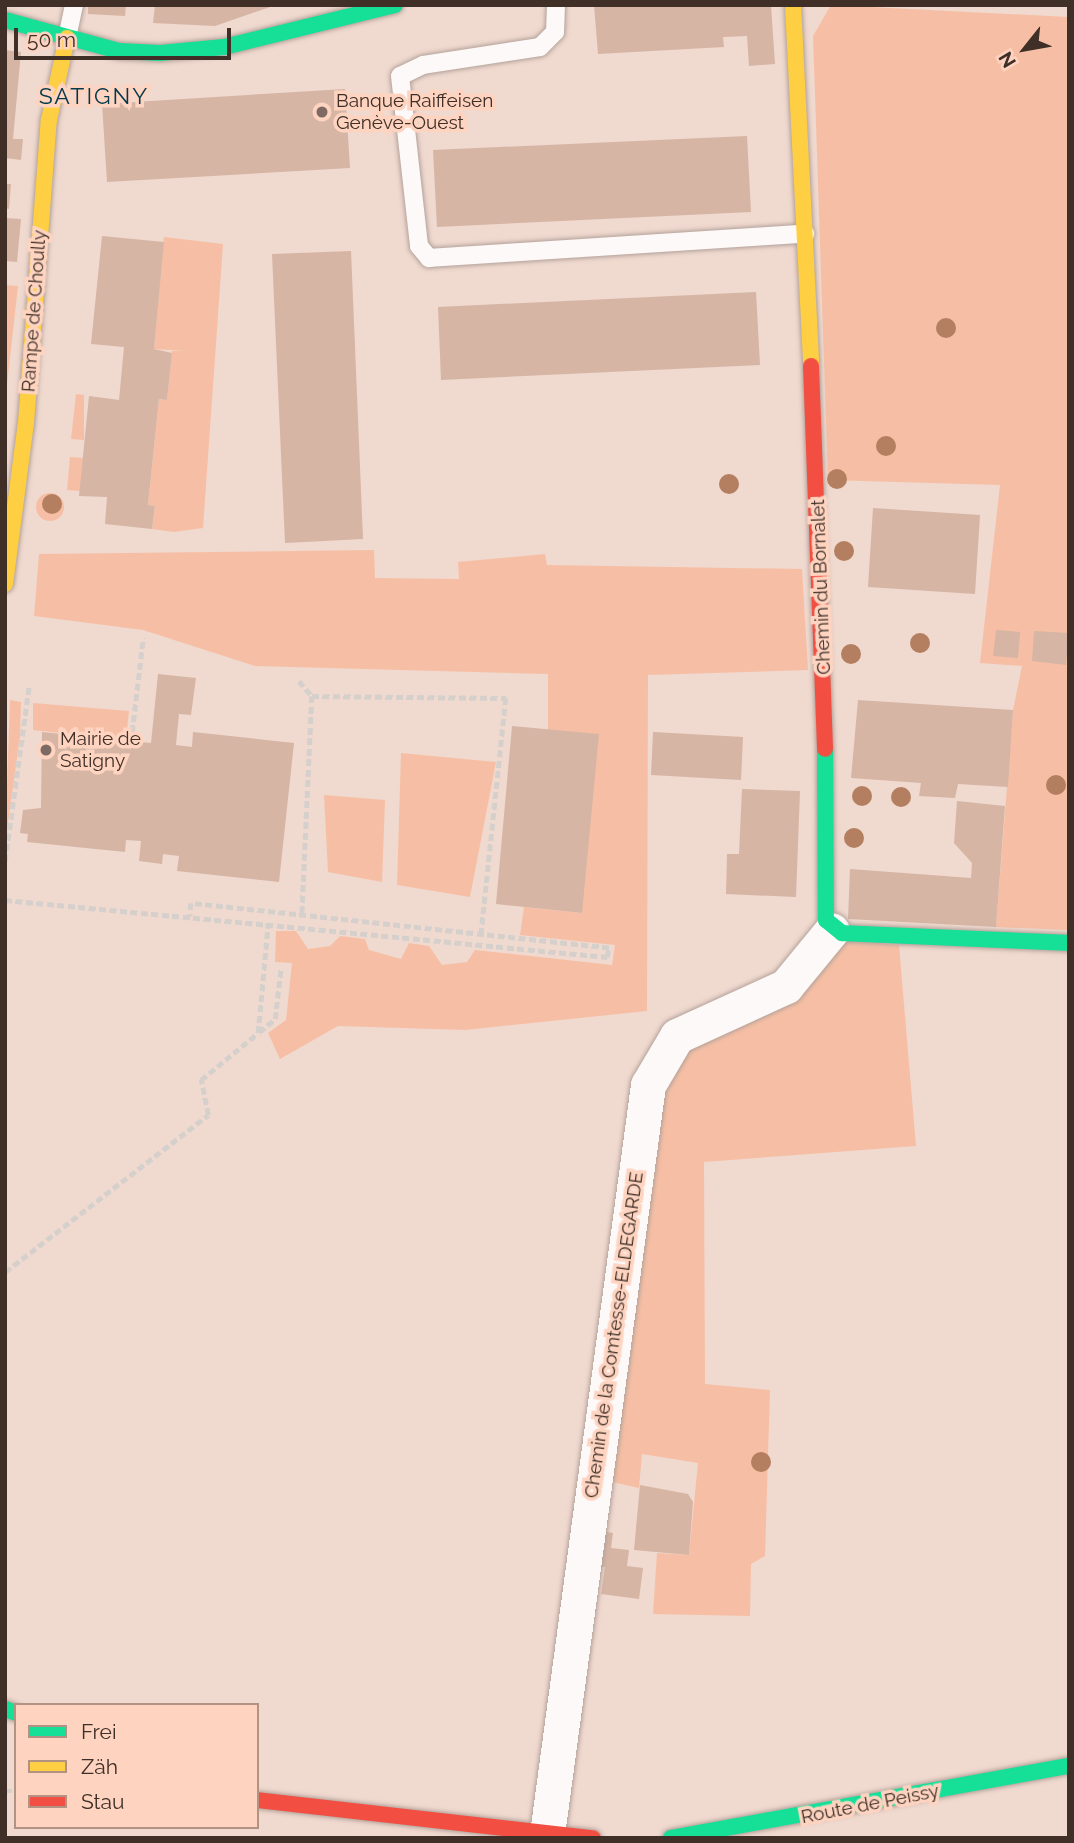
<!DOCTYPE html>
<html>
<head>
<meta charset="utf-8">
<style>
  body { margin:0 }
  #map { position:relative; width:1074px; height:1843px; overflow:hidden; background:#f0d9cf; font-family:Raleway,sans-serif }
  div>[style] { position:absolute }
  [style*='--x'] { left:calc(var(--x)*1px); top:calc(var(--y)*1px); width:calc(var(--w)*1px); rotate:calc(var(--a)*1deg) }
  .green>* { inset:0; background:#f6bfa5 }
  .round { border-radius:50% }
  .building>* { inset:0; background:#d6b5a4 }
  .path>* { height:4.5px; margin-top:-2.25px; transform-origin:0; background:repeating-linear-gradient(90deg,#d6d0cc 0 7px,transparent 0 10.5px) }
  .roads { filter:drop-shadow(0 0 2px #b3a29a) drop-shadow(0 0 2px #b3a29a) }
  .lane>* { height:18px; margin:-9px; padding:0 9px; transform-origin:9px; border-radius:9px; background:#fdf9f8 }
  .street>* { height:35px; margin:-17.5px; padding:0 17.5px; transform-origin:17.5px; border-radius:17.5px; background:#fdf9f8 }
  .fast>* { height:16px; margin:-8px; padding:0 8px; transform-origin:8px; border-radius:8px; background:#16e098 }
  .slow>* { height:16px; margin:-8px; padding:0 8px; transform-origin:8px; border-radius:8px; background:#ffcf43 }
  .jam>* { height:16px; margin:-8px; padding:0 8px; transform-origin:8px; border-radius:8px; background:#f24e42 }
  .trees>* { width:20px; height:20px; margin:-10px; border-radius:50%; background:#b47f60 }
  .dots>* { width:19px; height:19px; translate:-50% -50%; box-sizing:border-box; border:4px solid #fed4c1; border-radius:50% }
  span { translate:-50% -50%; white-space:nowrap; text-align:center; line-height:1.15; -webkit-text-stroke:7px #fed4c1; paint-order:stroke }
  .poi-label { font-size:19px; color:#3f2f27 }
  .left { translate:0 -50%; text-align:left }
  .street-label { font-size:19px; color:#3f2f27 }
  .quarter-label { font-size:23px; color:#02394a; letter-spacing:2px }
  .frame { position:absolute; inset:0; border:7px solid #3f2f27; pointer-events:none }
  .legend { position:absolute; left:14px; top:1703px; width:245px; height:126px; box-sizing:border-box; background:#fed4c1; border:2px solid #b29283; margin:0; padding:9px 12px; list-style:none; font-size:21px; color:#3f2f27 }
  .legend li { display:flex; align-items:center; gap:14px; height:35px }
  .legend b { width:35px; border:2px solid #b29283 }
  .north { position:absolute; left:990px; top:14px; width:70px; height:70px; -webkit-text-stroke:5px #fed4c1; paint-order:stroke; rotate:239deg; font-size:19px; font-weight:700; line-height:28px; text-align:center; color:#3f2f27 }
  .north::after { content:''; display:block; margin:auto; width:24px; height:32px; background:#3f2f27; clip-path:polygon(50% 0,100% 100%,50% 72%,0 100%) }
  .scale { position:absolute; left:14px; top:28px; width:217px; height:32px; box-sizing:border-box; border:4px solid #3f2f27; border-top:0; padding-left:9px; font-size:21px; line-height:24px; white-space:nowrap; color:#3f2f27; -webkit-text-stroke:5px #fed4c1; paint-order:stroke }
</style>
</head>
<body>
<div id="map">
  <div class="green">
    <div style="clip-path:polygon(831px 5px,1069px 17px,1069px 930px,996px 927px,1013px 710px,1022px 666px,980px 663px,1000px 485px,828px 480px,813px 36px)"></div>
    <div style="clip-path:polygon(164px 237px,223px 244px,203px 528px,174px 532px,152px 529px,155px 506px,148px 505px,159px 399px,167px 400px,172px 351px,185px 351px,154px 349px)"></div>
    <div style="clip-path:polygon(5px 285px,18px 286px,5px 403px)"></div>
    <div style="clip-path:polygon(76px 394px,84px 395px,84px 440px,71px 439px)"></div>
    <div style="clip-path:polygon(70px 457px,83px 458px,81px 491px,67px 490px)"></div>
    <div class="round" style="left:36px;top:493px;width:28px;height:28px"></div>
    <div style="clip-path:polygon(374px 550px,375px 578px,459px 579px,458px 562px,545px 554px,547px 565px,802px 569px,808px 670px,648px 675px,647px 1011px,465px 1030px,338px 1026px,280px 1059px,268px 1033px,286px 1020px,292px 963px,275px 962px,276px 931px,296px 931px,308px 949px,330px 946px,340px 936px,365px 939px,369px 950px,401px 959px,409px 943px,429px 946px,442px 965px,467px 962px,475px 950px,612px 965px,615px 945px,520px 935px,524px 907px,581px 913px,548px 729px,548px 674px,255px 666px,143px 630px,34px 616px,39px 554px)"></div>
    <div style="clip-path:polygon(10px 700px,21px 702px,20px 736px,5px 845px)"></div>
    <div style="clip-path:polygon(33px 703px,129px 711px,126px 740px,33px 730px)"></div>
    <div style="clip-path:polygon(401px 753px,496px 762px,470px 897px,397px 885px)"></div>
    <div style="clip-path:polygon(324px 795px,385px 800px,382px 882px,328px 872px)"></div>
    <div style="clip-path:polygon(845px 940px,899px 945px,916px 1146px,704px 1162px,705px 1384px,770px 1390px,765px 1556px,751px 1564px,750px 1616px,653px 1614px,657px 1553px,689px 1555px,698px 1463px,642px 1454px,639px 1488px,599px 1479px,668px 1060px,818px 973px)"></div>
  </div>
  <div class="building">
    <div style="clip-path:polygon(88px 5px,126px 5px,125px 16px,88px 14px)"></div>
    <div style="clip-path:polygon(155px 5px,273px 5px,273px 6px,215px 26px,153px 23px)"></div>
    <div style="clip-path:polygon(594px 5px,771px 5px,775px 64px,749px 66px,747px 36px,723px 37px,724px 47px,598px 54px)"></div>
    <div style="clip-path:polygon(5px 50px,21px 52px,13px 139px,23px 139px,21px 160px,5px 158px)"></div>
    <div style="clip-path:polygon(345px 89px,350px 168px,107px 182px,102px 104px)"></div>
    <div style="clip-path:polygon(747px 136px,751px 212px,437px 227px,433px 150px)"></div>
    <div style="clip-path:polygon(5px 184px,11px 184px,9px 209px,5px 208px)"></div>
    <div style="clip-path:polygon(5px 218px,21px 219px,17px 262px,5px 261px)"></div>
    <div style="clip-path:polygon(102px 236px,164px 242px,154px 349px,172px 353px,167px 400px,159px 399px,148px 505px,155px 506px,152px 529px,105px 524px,107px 497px,79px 496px,89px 396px,119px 400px,124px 347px,91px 344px)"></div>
    <div style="clip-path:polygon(351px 251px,363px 539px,285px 543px,272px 254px)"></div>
    <div style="clip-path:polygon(756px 292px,760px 365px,441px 380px,438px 307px)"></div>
    <div style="clip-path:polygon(873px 508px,980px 515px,975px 594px,868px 587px)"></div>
    <div style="clip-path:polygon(996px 630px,1020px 632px,1018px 658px,993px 656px)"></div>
    <div style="clip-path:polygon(1034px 631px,1069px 633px,1066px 665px,1032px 661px)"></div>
    <div style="clip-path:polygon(158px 674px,196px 678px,191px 715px,179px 714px,176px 745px,192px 747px,193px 732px,294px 743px,279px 882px,177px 871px,179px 856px,163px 854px,162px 864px,139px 861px,141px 841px,126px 840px,125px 852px,27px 842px,28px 834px,20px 833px,23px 810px,41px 808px,42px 732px,151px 743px)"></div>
    <div style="clip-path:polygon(858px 700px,1013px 710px,1008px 787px,958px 784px,955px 798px,919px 796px,921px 783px,851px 778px)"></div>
    <div style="clip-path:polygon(512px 726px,599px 734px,582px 913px,496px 904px)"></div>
    <div style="clip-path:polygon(653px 732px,743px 737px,741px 780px,651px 775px)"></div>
    <div style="clip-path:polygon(742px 789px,800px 791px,796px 897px,726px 894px,727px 854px,739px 854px)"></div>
    <div style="clip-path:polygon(957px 801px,1005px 806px,996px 927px,848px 919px,850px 869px,971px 878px,972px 863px,954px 843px)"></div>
    <div style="clip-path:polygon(640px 1485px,688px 1494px,693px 1502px,689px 1555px,634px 1550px)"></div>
    <div style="clip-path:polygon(595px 1530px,613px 1533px,611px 1548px,629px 1550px,627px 1566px,643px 1568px,639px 1599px,601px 1594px,605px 1567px,590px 1565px)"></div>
  </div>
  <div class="path">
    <div style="--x:299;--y:681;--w:20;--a:49"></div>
    <div style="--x:312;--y:696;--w:219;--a:92.6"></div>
    <div style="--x:312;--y:696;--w:194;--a:0.6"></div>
    <div style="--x:506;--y:698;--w:237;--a:96"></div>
    <div style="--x:132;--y:732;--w:95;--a:-83.3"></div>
    <div style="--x:5;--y:861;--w:178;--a:-82.2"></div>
    <div style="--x:5;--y:900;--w:605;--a:5.41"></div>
    <div style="--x:607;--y:957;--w:9;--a:-77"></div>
    <div style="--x:609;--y:948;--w:420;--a:-173.9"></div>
    <div style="--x:191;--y:903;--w:13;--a:94"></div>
    <div style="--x:259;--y:1032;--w:21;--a:-39"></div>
    <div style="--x:275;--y:1019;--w:52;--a:-83.4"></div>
    <div style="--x:5;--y:1272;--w:257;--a:-37.7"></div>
    <div style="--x:208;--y:1115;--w:36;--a:-101"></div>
    <div style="--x:201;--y:1080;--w:74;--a:-39.5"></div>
    <div style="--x:258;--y:1033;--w:110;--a:-84.8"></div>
    <div style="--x:5;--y:1791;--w:11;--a:0"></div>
  </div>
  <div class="roads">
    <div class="lane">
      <div style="--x:556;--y:5;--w:27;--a:92"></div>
      <div style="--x:555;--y:32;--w:21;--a:135"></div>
      <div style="--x:540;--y:47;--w:118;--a:171.3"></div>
      <div style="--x:423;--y:65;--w:25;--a:154"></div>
      <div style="--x:400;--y:76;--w:171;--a:83.6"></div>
      <div style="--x:419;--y:246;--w:16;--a:50"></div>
      <div style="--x:429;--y:258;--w:377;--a:-3.7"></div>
      <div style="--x:67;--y:38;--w:34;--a:-78"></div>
    </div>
    <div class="street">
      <div style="--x:547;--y:1834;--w:756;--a:-82.32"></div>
      <div style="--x:648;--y:1085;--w:57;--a:-59.4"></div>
      <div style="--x:677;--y:1036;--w:120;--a:-24.6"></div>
      <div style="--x:786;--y:986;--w:72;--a:-50.6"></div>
    </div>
    <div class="fast">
      <div style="--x:5;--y:20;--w:118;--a:15.2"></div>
      <div style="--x:119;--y:51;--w:41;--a:2.8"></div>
      <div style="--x:160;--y:53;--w:64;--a:-5.4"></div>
      <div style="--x:224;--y:47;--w:176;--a:-13.8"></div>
      <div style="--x:825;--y:749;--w:171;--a:89.7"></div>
      <div style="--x:826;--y:920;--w:21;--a:39"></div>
      <div style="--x:842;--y:933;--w:227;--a:2.5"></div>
      <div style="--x:5;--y:1709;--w:12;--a:20"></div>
      <div style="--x:671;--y:1838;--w:404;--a:-10.3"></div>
    </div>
    <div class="slow">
      <div style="--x:793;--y:5;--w:361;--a:87.1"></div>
      <div style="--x:5;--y:584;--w:162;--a:-82.6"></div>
      <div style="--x:26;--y:423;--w:304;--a:-85.7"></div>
      <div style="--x:49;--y:120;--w:84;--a:-77.6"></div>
    </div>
    <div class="jam">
      <div style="--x:811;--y:366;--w:383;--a:87.9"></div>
      <div style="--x:257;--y:1800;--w:338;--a:6.5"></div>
    </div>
  </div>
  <div class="trees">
    <div style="left:946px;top:328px"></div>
    <div style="left:886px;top:446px"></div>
    <div style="left:837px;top:479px"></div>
    <div style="left:729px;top:484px"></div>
    <div style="left:52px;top:504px"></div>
    <div style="left:844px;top:551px"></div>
    <div style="left:920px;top:643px"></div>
    <div style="left:851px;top:654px"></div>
    <div style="left:1056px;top:785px"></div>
    <div style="left:862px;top:796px"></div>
    <div style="left:901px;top:797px"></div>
    <div style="left:854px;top:838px"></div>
    <div style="left:761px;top:1462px"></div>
  </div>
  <div class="dots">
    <div style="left:322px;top:112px;background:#7d6a62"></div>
    <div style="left:46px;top:750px;background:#7d6a62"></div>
  </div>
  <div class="poi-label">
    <span class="left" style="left:336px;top:112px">Banque Raiffeisen<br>Genève-Ouest</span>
    <span class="left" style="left:60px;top:750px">Mairie de<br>Satigny</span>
  </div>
  <div class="street-label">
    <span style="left:34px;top:311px;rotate:-86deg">Rampe de Choully</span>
    <span style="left:821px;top:587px;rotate:-92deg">Chemin du Bornalet</span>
    <span style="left:614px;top:1335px;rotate:-82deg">Chemin de la Comtesse-ELDEGARDE</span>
    <span style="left:870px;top:1804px;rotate:-11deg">Route de Peissy</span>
  </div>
  <div class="quarter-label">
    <span style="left:94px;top:96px">SATIGNY</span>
  </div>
  <div class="frame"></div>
  <ul class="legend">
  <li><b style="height:9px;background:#16e098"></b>Frei</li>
  <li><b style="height:9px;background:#ffcf43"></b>Zäh</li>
  <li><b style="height:9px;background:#f24e42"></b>Stau</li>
  </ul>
  <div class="north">N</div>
  <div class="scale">50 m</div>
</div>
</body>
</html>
